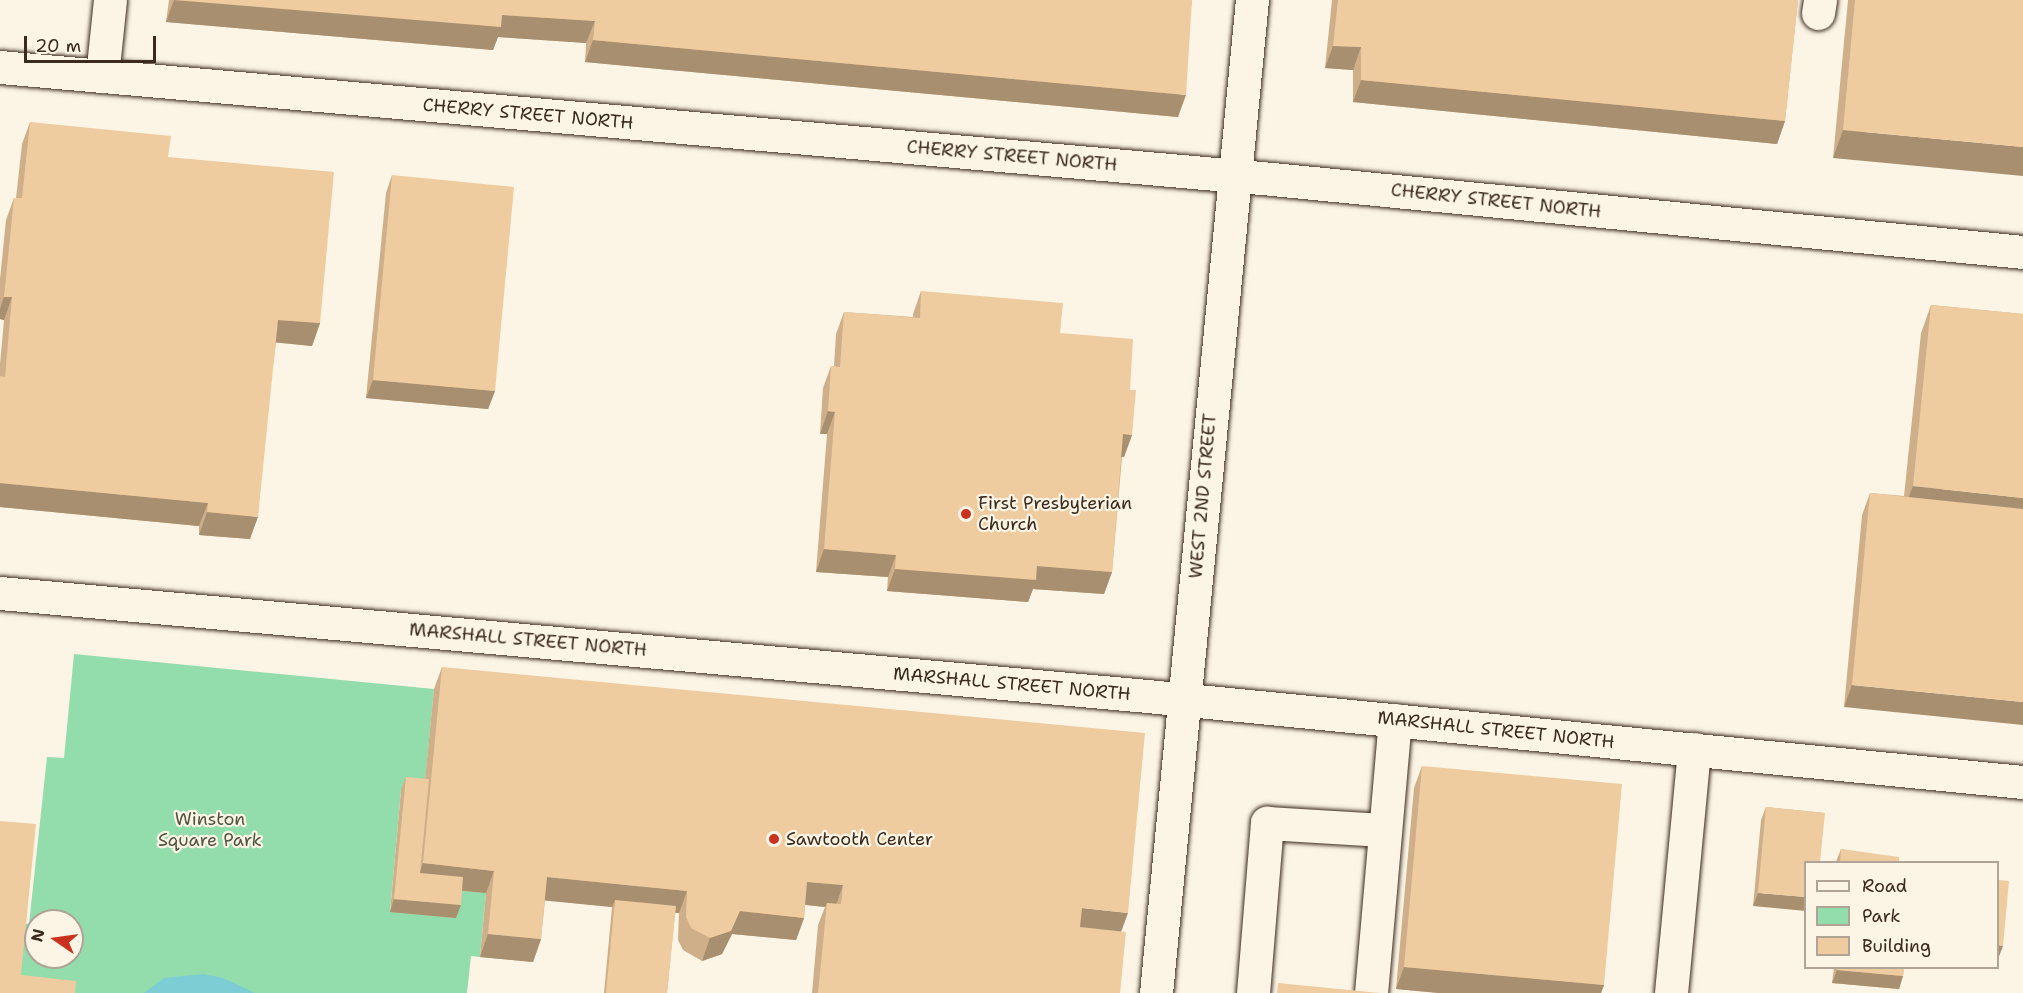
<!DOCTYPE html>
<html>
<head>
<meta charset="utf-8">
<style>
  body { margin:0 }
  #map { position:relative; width:2023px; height:993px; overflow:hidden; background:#fcf5e5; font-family:"Shantell Sans",sans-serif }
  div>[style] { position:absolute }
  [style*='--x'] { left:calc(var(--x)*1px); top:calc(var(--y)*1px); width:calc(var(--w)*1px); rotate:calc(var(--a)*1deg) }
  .green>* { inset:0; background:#93dcac }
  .water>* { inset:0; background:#7ccdd4 }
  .roads { filter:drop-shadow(0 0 2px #3b2a1e) drop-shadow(0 0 2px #3b2a1e) }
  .minor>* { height:33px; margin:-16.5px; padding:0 16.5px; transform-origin:16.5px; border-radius:16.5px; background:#fcf5e5 }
  .major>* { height:33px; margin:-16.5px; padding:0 16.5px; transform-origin:16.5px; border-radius:16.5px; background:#fcf5e5 }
  .wall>* { inset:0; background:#ceaf8a }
  .shaded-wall>* { inset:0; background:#a78f70 }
  .building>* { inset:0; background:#efcca0 }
  .dots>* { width:16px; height:16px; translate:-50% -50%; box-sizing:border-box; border:3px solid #fcf5e5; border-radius:50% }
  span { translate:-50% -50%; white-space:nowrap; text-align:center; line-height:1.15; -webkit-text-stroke:4.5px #fcf5e5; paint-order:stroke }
  .street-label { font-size:18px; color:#3b2a1e }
  .poi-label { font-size:18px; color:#3b2a1e }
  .left { translate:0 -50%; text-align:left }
  .park-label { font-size:18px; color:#515642 }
  .legend { position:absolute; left:1804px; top:861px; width:195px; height:108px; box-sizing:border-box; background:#fcf5e5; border:2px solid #afa495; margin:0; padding:8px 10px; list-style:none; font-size:18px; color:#3b2a1e }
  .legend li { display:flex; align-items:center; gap:12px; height:30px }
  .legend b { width:30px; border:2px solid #afa495 }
  .north { position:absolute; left:24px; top:909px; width:60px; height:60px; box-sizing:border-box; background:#fcf5e5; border:2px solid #afa495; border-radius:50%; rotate:283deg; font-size:16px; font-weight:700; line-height:24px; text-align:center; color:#3b2a1e }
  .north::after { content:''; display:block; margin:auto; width:21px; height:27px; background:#c8321e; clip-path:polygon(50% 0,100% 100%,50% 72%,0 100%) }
  .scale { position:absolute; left:24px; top:36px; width:132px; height:27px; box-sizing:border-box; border:3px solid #3b2a1e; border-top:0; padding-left:8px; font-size:18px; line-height:21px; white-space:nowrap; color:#3b2a1e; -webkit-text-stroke:4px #fcf5e5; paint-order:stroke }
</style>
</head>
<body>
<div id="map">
  <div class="green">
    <div style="clip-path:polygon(evenodd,74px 654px,434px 689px,424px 792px,401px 790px,390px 911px,456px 918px,458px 890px,486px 893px,480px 957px,471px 956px,467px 993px,14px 993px,21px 923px,29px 924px,47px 757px,64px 758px,74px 654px,36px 921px,72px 921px,72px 957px,36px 957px,36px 921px)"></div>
  </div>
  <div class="water">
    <div style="clip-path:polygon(203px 974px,223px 978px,255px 993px,144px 993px,164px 978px)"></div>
  </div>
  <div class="roads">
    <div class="minor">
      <div style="--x:1818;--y:13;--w:13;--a:-81"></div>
      <div style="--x:102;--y:76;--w:76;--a:-84"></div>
      <div style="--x:1253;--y:993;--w:171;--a:-85.3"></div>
      <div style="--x:1267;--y:823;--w:116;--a:3.5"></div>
      <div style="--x:1371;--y:993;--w:274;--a:-85"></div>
      <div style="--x:1671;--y:993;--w:245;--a:-84.6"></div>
    </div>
    <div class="major">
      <div style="--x:0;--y:67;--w:1277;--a:5.03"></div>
      <div style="--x:1272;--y:179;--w:755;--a:5.55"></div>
      <div style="--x:0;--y:593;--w:1152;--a:5.13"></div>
      <div style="--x:1147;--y:696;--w:880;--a:5.61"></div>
      <div style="--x:1156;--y:993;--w:998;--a:-84.48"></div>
    </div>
  </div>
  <div class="wall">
    <div style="clip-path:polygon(169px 0,1192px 0,1178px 117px,585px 62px,586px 43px,498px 37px,493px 50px,166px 22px)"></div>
    <div style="clip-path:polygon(1332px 0,1798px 0,1785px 121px,1777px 144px,1353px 102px,1353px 70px,1325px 68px)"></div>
    <div style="clip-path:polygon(1848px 0,2023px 0,1833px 158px)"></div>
    <div style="clip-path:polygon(30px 122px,168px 157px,320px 323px,312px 346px,276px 342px,250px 539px,199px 535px,199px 526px,0 507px,0 364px,4px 320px,0 319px,0 279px,6px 220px,14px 198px,16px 198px,22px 144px)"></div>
    <div style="clip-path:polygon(392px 175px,495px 391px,488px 409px,366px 398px,386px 193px)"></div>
    <div style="clip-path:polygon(921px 291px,1060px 333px,1130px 390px,1132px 435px,1124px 457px,1122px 457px,1112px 572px,1104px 594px,1033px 589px,1028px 602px,887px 591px,888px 577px,816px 572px,827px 434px,820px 434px,823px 388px,831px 366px,834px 366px,836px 334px,844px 312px,913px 317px,913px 314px)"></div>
    <div style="clip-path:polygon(1931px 305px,2023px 314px,1844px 707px,1862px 515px,1870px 493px,1904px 496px,1921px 333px)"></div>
    <div style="clip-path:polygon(442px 667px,1121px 931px,1120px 993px,812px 993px,818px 925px,825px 907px,805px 905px,804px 918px,796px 940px,732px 934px,722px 954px,702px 961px,683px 950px,678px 940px,679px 913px,675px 913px,667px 993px,604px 993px,612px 907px,545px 900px,541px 939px,533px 962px,480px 957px,486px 893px,462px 891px,456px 918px,390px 912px,401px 790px,406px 777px,425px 779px,434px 689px)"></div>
    <div style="clip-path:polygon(1422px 766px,1604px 985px,1601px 993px,1439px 993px,1396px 989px,1414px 788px)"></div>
    <div style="clip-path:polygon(1766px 807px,1825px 813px,1753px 906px,1761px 820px)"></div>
    <div style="clip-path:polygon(1841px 849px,1899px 861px,1909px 862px,1836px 862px)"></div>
    <div style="clip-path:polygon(1834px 968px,1904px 968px,1903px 976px,1899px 989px,1832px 983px)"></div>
  </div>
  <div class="shaded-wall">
    <div style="clip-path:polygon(174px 0,502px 15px,595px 21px,586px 43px,498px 37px,493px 50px,166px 22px)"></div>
    <div style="clip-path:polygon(593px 40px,1186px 95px,1178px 117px,585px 62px)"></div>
    <div style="clip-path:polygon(1333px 46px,1361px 47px,1353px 70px,1325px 68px)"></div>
    <div style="clip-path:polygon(1361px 80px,1785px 121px,1777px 144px,1353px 102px)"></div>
    <div style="clip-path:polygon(1843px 130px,2023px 147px,2023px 176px,1833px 158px)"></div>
    <div style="clip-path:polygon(4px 297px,12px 297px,4px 320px,0 319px,0 309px)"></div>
    <div style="clip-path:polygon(278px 320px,320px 323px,312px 346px,270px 342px)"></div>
    <div style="clip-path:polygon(373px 380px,495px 391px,488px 409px,366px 398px)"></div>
    <div style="clip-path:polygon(828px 411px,835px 412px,827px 434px,820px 434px)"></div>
    <div style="clip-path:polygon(1123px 434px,1132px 435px,1124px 457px,1115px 456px)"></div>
    <div style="clip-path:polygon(0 483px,208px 503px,199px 526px,0 507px)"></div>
    <div style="clip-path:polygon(1913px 486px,2023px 498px,2023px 526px,1902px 514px)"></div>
    <div style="clip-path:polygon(207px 512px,258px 517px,250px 539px,199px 535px)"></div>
    <div style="clip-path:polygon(824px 549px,896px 555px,888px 577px,816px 572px)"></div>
    <div style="clip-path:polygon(1037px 566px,1112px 572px,1104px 594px,1033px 589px,1028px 602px,887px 591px,895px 569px)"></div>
    <div style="clip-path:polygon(1852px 685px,2023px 702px,2023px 725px,1844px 707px)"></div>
    <div style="clip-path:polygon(423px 863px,494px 871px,486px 893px,415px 886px)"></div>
    <div style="clip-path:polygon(547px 877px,687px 891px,679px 913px,614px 907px,615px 900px,612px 907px,539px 900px)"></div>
    <div style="clip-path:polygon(807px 882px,843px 885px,835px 908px,827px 903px,825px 907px,799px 904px)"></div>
    <div style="clip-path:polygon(1758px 893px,1806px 897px,1806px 911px,1753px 906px)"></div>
    <div style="clip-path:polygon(394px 899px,461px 905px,456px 918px,390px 912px)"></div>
    <div style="clip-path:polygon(1082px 908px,1128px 913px,1120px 935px,1074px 931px)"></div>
    <div style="clip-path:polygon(740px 911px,804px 918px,796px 940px,732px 934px,722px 954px,702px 961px,710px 938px)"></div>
    <div style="clip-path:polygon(488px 934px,541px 939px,533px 962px,480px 957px)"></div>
    <div style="clip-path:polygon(1998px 945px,2003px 946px,1998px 959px)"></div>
    <div style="clip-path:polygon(1404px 967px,1604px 985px,1601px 993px,1439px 993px,1396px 989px)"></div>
    <div style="clip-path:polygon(1837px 970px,1903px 976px,1899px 989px,1832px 983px)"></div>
  </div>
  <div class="building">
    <div style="clip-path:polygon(174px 0,1192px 0,1186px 95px,593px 40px,595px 21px,502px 15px,501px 27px)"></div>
    <div style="clip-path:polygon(1338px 0,1798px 0,1785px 121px,1361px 80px,1361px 47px,1333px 46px)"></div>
    <div style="clip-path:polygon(1855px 0,2023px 0,2023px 147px,1843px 130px)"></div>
    <div style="clip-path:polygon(30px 122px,171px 136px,168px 157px,334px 172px,320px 323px,278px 320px,258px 517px,207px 512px,208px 503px,0 483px,0 376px,5px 377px,12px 297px,4px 297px,14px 198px,22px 198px)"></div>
    <div style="clip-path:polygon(392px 175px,514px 187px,495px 391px,373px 380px)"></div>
    <div style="clip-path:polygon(921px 291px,1063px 303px,1060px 333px,1133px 339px,1130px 390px,1136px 390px,1132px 435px,1123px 434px,1112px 572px,1037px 566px,1036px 580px,895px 569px,896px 555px,824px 549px,835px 412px,828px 411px,831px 366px,840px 367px,844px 312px,920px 318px)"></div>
    <div style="clip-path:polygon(1931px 305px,2023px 314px,2023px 498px,1913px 486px)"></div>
    <div style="clip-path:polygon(1870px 493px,2023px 509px,2023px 702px,1852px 685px)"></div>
    <div style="clip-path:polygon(442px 667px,1145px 733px,1128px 913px,1082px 908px,1080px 927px,1126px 932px,1120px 993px,818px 993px,827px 903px,841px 904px,843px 885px,807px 882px,804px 918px,740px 911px,731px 931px,710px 938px,691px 928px,686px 917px,687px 891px,547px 877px,541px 939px,488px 934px,494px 871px,423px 863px)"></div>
    <div style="clip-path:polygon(1422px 766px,1622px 784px,1604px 985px,1404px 967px)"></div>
    <div style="clip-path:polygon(406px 777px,429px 779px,420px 873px,463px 877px,461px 905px,394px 899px)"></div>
    <div style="clip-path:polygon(1766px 807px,1825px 813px,1820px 862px,1806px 862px,1806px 897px,1758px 893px)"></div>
    <div style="clip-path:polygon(0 821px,36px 824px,21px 975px,76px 981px,75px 993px,0 993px)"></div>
    <div style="clip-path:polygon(1841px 849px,1899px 857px,1899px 861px,1909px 862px,1840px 862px)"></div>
    <div style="clip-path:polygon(1998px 880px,2009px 881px,2003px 946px,1998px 945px)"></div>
    <div style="clip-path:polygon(615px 900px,676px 906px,667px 993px,606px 993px)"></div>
    <div style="clip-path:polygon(1837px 968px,1904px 968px,1903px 976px,1837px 970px)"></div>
    <div style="clip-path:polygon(1278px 983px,1380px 993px,1277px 993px)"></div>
  </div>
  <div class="dots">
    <div style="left:966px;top:514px;background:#c8321e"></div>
    <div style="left:774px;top:839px;background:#c8321e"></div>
  </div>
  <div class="street-label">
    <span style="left:528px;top:114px;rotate:5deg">CHERRY STREET NORTH</span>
    <span style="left:1012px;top:156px;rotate:5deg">CHERRY STREET NORTH</span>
    <span style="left:1496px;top:201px;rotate:6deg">CHERRY STREET NORTH</span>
    <span style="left:1203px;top:496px;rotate:-85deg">WEST 2ND STREET</span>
    <span style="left:528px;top:640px;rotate:5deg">MARSHALL STREET NORTH</span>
    <span style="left:1012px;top:684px;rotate:5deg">MARSHALL STREET NORTH</span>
    <span style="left:1496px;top:730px;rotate:6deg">MARSHALL STREET NORTH</span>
  </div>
  <div class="poi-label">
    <span class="left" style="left:978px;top:514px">First Presbyterian<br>Church</span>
    <span class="left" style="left:786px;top:839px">Sawtooth Center</span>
  </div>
  <div class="park-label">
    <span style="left:210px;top:830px">Winston<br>Square Park</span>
  </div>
  <ul class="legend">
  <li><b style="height:8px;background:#fcf5e5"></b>Road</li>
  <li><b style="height:16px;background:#93dcac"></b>Park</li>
  <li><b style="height:16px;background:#efcca0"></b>Building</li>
  </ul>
  <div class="north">N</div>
  <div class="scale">20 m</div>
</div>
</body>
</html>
